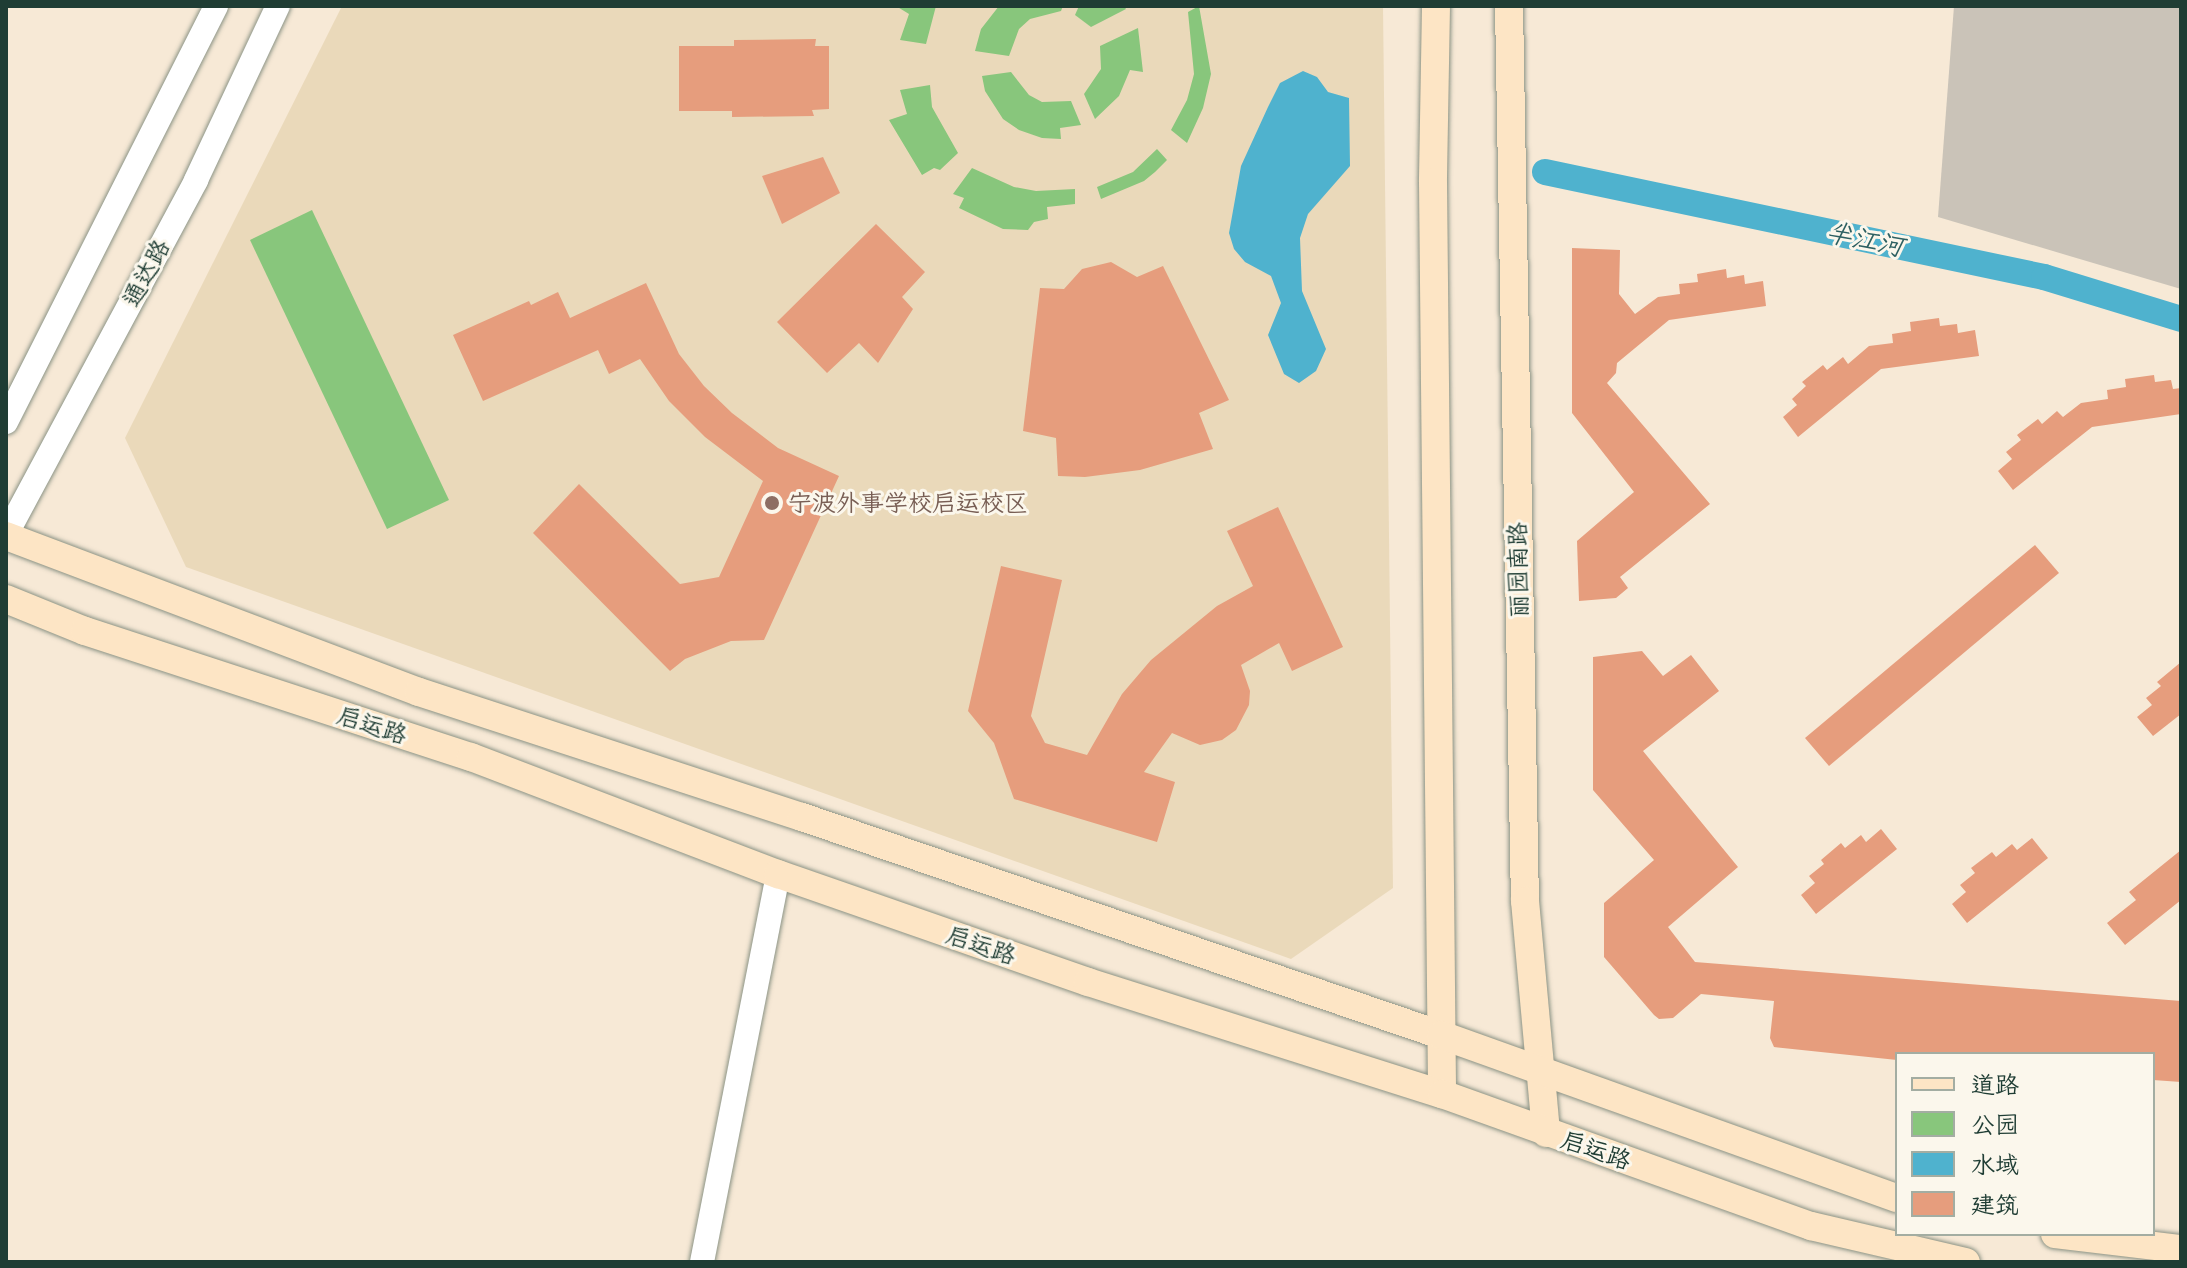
<!DOCTYPE html>
<html>
<head>
<meta charset="utf-8">
<style>
  body { margin:0 }
  #map { position:relative; width:2187px; height:1268px; overflow:hidden; background:#f7e9d6; font-family:Delius,"LXGW WenKai TC",sans-serif }
  div>[style] { position:absolute }
  [style*='--x'] { left:calc(var(--x)*1px); top:calc(var(--y)*1px); width:calc(var(--w)*1px); rotate:calc(var(--a)*1deg) }
  .built>* { inset:0; background:#ead9ba }
  .industrial>* { inset:0; background:#cac3b8 }
  .green>* { inset:0; background:#88c67c }
  .water>* { inset:0; background:#4fb2ce }
  .canal>* { height:26px; margin:-13px; padding:0 13px; transform-origin:13px; border-radius:13px; background:#4fb2ce }
  .building>* { inset:0; background:#e69d7d }
  .roads { filter:drop-shadow(0 0 2px #8b9385) drop-shadow(0 0 2px #8b9385) }
  .tertiary>* { height:24px; margin:-12px; padding:0 12px; transform-origin:12px; border-radius:12px; background:#fff }
  .secondary>* { height:28px; margin:-14px; padding:0 14px; transform-origin:14px; border-radius:14px; background:#fde5c5 }
  .dots>* { width:22px; height:22px; translate:-50% -50%; box-sizing:border-box; border:4px solid #fbf7ec; border-radius:50% }
  span { translate:-50% -50%; white-space:nowrap; text-align:center; line-height:1.15; -webkit-text-stroke:6px #fbf7ec; paint-order:stroke }
  .street-label { font-size:24px; color:#1f3d34 }
  .education-label { font-size:24px; color:#785e54 }
  .left { translate:0 -50%; text-align:left }
  .water-label { font-size:26px; color:#2d6062; font-style:italic }
  .frame { position:absolute; inset:0; border:8px solid #1f3d34; pointer-events:none }
  .legend { position:absolute; left:1895px; top:1052px; width:260px; height:184px; box-sizing:border-box; background:#fbf7ec; border:2px solid #a3ada2; margin:0; padding:10px 14px; list-style:none; font-size:24px; color:#1f3d34 }
  .legend li { display:flex; align-items:center; gap:16px; height:40px }
  .legend b { width:40px; border:2px solid #a3ada2 }
</style>
</head>
<body>
<div id="map">
  <div class="built">
    <div style="clip-path:polygon(342px 6px,1383px 6px,1393px 888px,1291px 959px,186px 567px,125px 438px)"></div>
  </div>
  <div class="industrial">
    <div style="clip-path:polygon(1954px 6px,2181px 6px,2181px 289px,1938px 217px)"></div>
  </div>
  <div class="green">
    <div style="clip-path:polygon(896px 6px,936px 6px,926px 44px,900px 40px,909px 14px)"></div>
    <div style="clip-path:polygon(999px 6px,1063px 6px,1061px 11px,1030px 19px,1019px 29px,1009px 56px,975px 51px,981px 29px)"></div>
    <div style="clip-path:polygon(1079px 6px,1124px 6px,1126px 9px,1091px 27px,1075px 15px)"></div>
    <div style="clip-path:polygon(1199px 6px,1211px 74px,1203px 108px,1187px 143px,1171px 130px,1187px 100px,1194px 74px,1188px 12px)"></div>
    <div style="clip-path:polygon(1138px 28px,1143px 72px,1130px 70px,1119px 96px,1095px 119px,1084px 94px,1101px 69px,1100px 46px)"></div>
    <div style="clip-path:polygon(1011px 72px,1029px 95px,1042px 102px,1071px 101px,1081px 125px,1060px 128px,1061px 139px,1042px 138px,1019px 130px,1003px 119px,985px 91px,982px 76px)"></div>
    <div style="clip-path:polygon(930px 85px,932px 107px,958px 153px,940px 170px,934px 168px,922px 175px,889px 120px,907px 114px,900px 90px)"></div>
    <div style="clip-path:polygon(1157px 149px,1167px 160px,1155px 172px,1144px 181px,1101px 199px,1097px 187px,1133px 172px)"></div>
    <div style="clip-path:polygon(972px 168px,1014px 187px,1036px 191px,1075px 189px,1075px 204px,1047px 207px,1048px 219px,1034px 222px,1028px 230px,1003px 229px,959px 208px,964px 198px,953px 194px)"></div>
    <div style="clip-path:polygon(312px 210px,449px 500px,387px 529px,250px 240px)"></div>
  </div>
  <div class="water">
    <div style="clip-path:polygon(1303px 71px,1317px 77px,1328px 92px,1349px 98px,1350px 166px,1308px 214px,1300px 238px,1302px 291px,1326px 349px,1316px 371px,1299px 383px,1284px 374px,1268px 335px,1281px 303px,1271px 276px,1245px 262px,1234px 249px,1229px 233px,1241px 166px,1268px 107px,1280px 83px)"></div>
  </div>
  <div class="canal">
    <div style="--x:1545;--y:172;--w:510;--a:11.88"></div>
    <div style="--x:2044;--y:277;--w:143;--a:17"></div>
  </div>
  <div class="building">
    <div style="clip-path:polygon(816px 39px,815px 46px,829px 46px,829px 109px,812px 110px,814px 116px,732px 117px,732px 111px,679px 111px,679px 46px,734px 46px,734px 40px)"></div>
    <div style="clip-path:polygon(823px 157px,840px 193px,782px 224px,762px 176px)"></div>
    <div style="clip-path:polygon(876px 224px,925px 272px,902px 297px,913px 309px,878px 363px,859px 343px,827px 373px,777px 322px)"></div>
    <div style="clip-path:polygon(1572px 248px,1620px 250px,1619px 294px,1635px 314px,1658px 297px,1680px 294px,1679px 284px,1698px 282px,1697px 274px,1726px 269px,1727px 278px,1744px 275px,1745px 284px,1763px 281px,1766px 306px,1669px 320px,1617px 363px,1616px 373px,1607px 383px,1710px 504px,1620px 577px,1628px 588px,1616px 598px,1579px 601px,1577px 541px,1634px 492px,1572px 413px)"></div>
    <div style="clip-path:polygon(1111px 262px,1137px 277px,1163px 266px,1229px 400px,1199px 413px,1213px 449px,1140px 470px,1085px 477px,1058px 476px,1056px 438px,1023px 431px,1040px 288px,1064px 289px,1082px 269px)"></div>
    <div style="clip-path:polygon(646px 283px,679px 354px,704px 386px,732px 413px,778px 448px,839px 476px,764px 640px,731px 641px,685px 659px,670px 671px,533px 533px,579px 484px,680px 584px,719px 577px,763px 481px,705px 437px,669px 401px,640px 359px,609px 374px,598px 350px,483px 401px,453px 335px,529px 301px,531px 305px,558px 292px,570px 318px)"></div>
    <div style="clip-path:polygon(1939px 318px,1940px 326px,1957px 324px,1958px 333px,1975px 330px,1979px 356px,1881px 369px,1798px 437px,1783px 417px,1797px 405px,1792px 399px,1806px 386px,1802px 382px,1823px 365px,1827px 370px,1843px 357px,1848px 364px,1869px 346px,1893px 343px,1892px 334px,1911px 331px,1910px 322px)"></div>
    <div style="clip-path:polygon(2154px 375px,2155px 382px,2171px 380px,2173px 389px,2181px 388px,2181px 414px,2092px 427px,2013px 490px,1998px 471px,2012px 459px,2006px 452px,2021px 440px,2017px 435px,2038px 419px,2042px 424px,2057px 411px,2063px 417px,2081px 403px,2108px 399px,2107px 390px,2126px 387px,2125px 379px)"></div>
    <div style="clip-path:polygon(1278px 507px,1343px 647px,1292px 671px,1279px 643px,1241px 665px,1250px 691px,1249px 705px,1236px 730px,1222px 740px,1200px 745px,1172px 733px,1144px 772px,1175px 782px,1157px 842px,1014px 799px,994px 743px,968px 711px,1001px 566px,1062px 580px,1031px 716px,1045px 743px,1087px 755px,1122px 694px,1151px 660px,1217px 606px,1253px 586px,1227px 531px)"></div>
    <div style="clip-path:polygon(2035px 545px,2059px 573px,1829px 766px,1805px 738px)"></div>
    <div style="clip-path:polygon(1642px 651px,1663px 676px,1691px 655px,1719px 691px,1643px 751px,1738px 867px,1668px 927px,1695px 962px,2181px 1001px,2181px 1082px,2153px 1080px,2153px 1054px,1897px 1054px,1897px 1060px,1774px 1047px,1770px 1038px,1774px 1001px,1701px 994px,1673px 1018px,1659px 1019px,1654px 1015px,1604px 957px,1604px 903px,1654px 860px,1593px 790px,1593px 657px)"></div>
    <div style="clip-path:polygon(2181px 662px,2181px 714px,2153px 736px,2137px 717px,2152px 705px,2146px 698px,2161px 686px,2157px 682px)"></div>
    <div style="clip-path:polygon(1881px 829px,1897px 849px,1816px 914px,1801px 895px,1815px 883px,1809px 876px,1824px 864px,1821px 860px,1841px 843px,1845px 848px,1861px 835px,1866px 842px)"></div>
    <div style="clip-path:polygon(2032px 838px,2048px 858px,1967px 923px,1952px 904px,1966px 892px,1960px 885px,1975px 873px,1971px 868px,1992px 852px,1996px 857px,2012px 844px,2017px 850px)"></div>
    <div style="clip-path:polygon(2181px 850px,2181px 900px,2125px 945px,2107px 923px,2136px 900px,2129px 892px)"></div>
  </div>
  <div class="roads">
    <div class="tertiary">
      <div style="--x:6;--y:422;--w:466;--a:-63.2"></div>
      <div style="--x:6;--y:535;--w:403;--a:-61.8"></div>
      <div style="--x:196;--y:180;--w:192;--a:-64.8"></div>
      <div style="--x:702;--y:1262;--w:395;--a:-78.9"></div>
    </div>
    <div class="secondary">
      <div style="--x:1436;--y:6;--w:176;--a:91"></div>
      <div style="--x:1433;--y:182;--w:912;--a:89.43"></div>
      <div style="--x:1509;--y:6;--w:895;--a:88.98"></div>
      <div style="--x:1525;--y:901;--w:233;--a:84.8"></div>
      <div style="--x:6;--y:536;--w:441;--a:20.7"></div>
      <div style="--x:419;--y:692;--w:403;--a:18.1"></div>
      <div style="--x:802;--y:817;--w:675;--a:18.84"></div>
      <div style="--x:1441;--y:1035;--w:484;--a:19.7"></div>
      <div style="--x:6;--y:599;--w:85;--a:22.1"></div>
      <div style="--x:85;--y:631;--w:406;--a:18.1"></div>
      <div style="--x:471;--y:757;--w:329;--a:20.9"></div>
      <div style="--x:778;--y:874;--w:328;--a:19.2"></div>
      <div style="--x:1088;--y:982;--w:371;--a:17.6"></div>
      <div style="--x:1442;--y:1094;--w:392;--a:19.7"></div>
      <div style="--x:1811;--y:1226;--w:159;--a:13.1"></div>
      <div style="--x:2055;--y:1234;--w:127;--a:6.8"></div>
    </div>
  </div>
  <div class="dots">
    <div style="left:772px;top:503px;background:#8d6e63"></div>
  </div>
  <div class="street-label">
    <span style="left:146px;top:273px;rotate:-62deg">通达路</span>
    <span style="left:1518px;top:570px;rotate:-91deg">丽园南路</span>
    <span style="left:372px;top:725px;rotate:18deg">启运路</span>
    <span style="left:981px;top:945px;rotate:19deg">启运路</span>
    <span style="left:1596px;top:1150px;rotate:19deg">启运路</span>
  </div>
  <div class="education-label">
    <span class="left" style="left:788px;top:503px">宁波外事学校启运校区</span>
  </div>
  <div class="water-label">
    <span style="left:1865px;top:239px;rotate:12deg">半江河</span>
  </div>
  <div class="frame"></div>
  <ul class="legend">
  <li><b style="height:10px;background:#fde5c5"></b>道路</li>
  <li><b style="height:22px;background:#88c67c"></b>公园</li>
  <li><b style="height:22px;background:#4fb2ce"></b>水域</li>
  <li><b style="height:22px;background:#e69d7d"></b>建筑</li>
  </ul>
</div>
</body>
</html>
